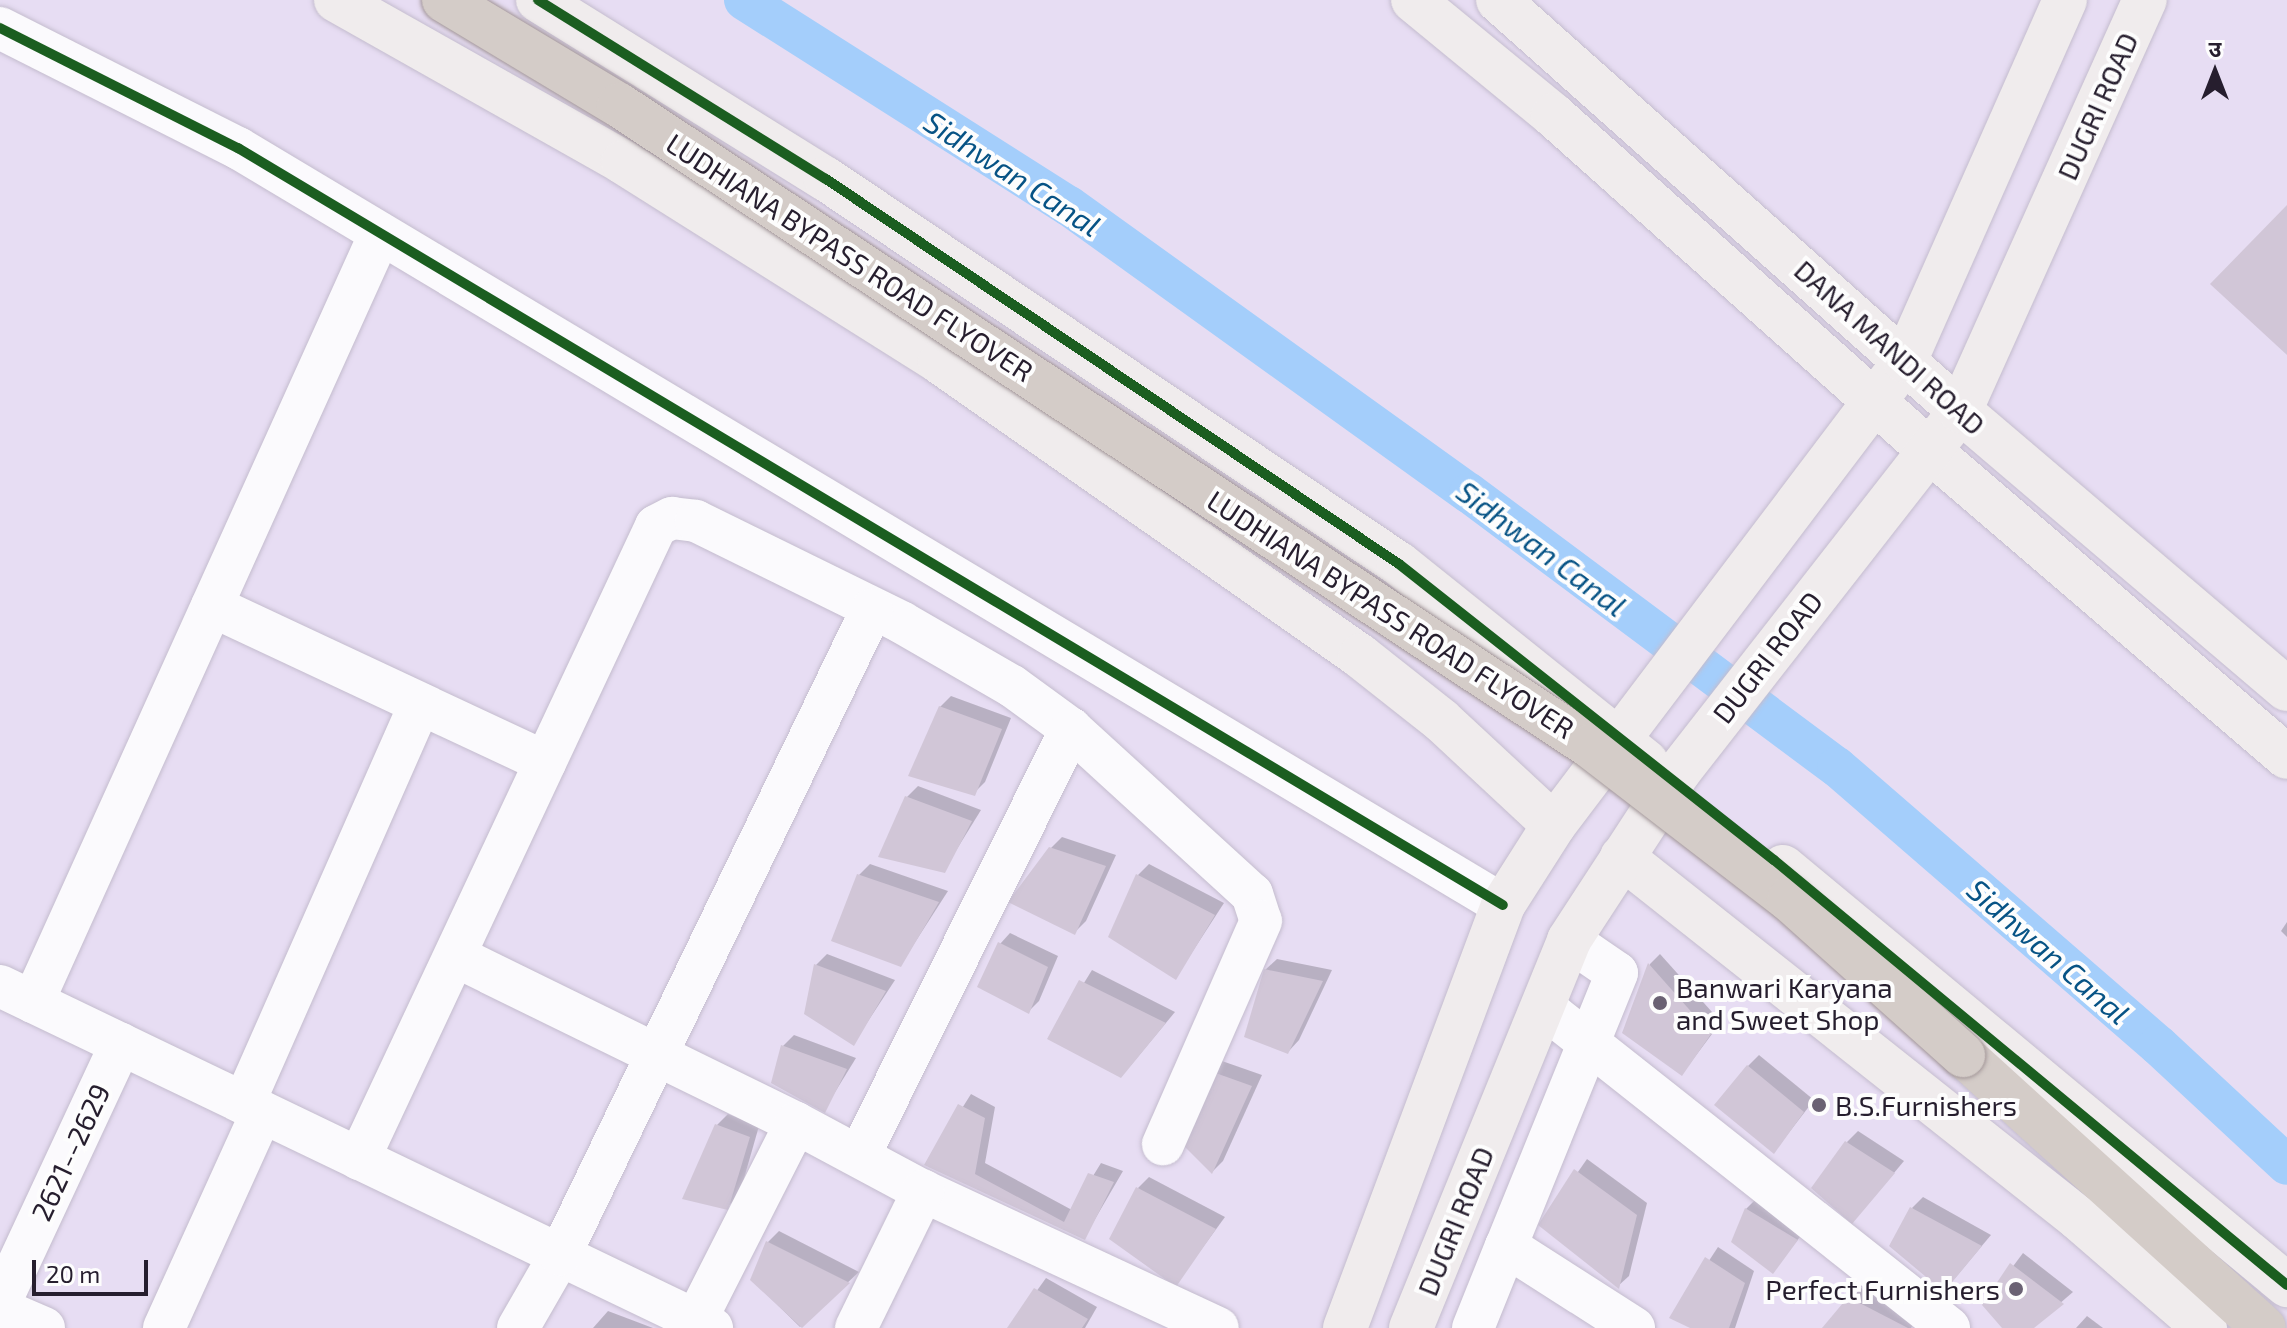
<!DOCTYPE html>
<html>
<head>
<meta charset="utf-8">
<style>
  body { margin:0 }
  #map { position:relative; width:2287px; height:1328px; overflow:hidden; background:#e7ddf3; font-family:"Exo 2","Noto Sans Devanagari",sans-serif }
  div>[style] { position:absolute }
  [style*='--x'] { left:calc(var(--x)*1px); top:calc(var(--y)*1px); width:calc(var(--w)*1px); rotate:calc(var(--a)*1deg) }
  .shadow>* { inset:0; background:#0003 }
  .canal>* { height:40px; margin:-20px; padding:0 20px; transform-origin:20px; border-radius:20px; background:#a4cefb }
  .building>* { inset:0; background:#d1c6d7 }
  .roads { filter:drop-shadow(0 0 2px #c4bcce) drop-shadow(0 0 2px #c4bcce) }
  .street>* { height:42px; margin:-21px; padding:0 21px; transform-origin:21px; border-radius:21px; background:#fbfafd }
  .secondary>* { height:44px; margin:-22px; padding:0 22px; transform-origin:22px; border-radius:22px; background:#f0eced }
  .highway>* { height:44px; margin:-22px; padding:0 22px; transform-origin:22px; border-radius:22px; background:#d4ccc8 }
  .bridges { filter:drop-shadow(0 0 2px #a29698) drop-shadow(0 0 2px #a29698) }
  .highway-bridge>* { height:44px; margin:-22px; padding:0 22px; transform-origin:22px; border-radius:22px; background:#d4ccc8 }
  .cycleway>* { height:10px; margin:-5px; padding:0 5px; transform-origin:5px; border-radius:5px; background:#1b5e20 }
  .dots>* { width:22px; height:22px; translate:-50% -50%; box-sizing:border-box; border:4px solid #fdfdfd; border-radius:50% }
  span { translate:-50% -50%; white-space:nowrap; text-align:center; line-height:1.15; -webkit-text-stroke:8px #fdfdfd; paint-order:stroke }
  .street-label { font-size:28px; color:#261e2e }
  .poi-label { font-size:28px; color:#261e2e }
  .left { translate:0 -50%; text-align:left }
  .right { translate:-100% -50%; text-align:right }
  .water-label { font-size:30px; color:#075385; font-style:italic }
  .north { position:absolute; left:2175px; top:32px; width:80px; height:80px; -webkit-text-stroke:6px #fdfdfd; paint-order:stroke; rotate:0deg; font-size:22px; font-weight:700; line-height:32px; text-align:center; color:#261e2e }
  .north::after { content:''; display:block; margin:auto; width:28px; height:36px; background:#261e2e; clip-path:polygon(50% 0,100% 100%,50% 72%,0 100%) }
  .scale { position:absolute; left:32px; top:1260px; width:116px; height:36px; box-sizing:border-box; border:4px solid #261e2e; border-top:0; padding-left:10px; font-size:24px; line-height:28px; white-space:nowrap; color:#261e2e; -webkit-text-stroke:6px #fdfdfd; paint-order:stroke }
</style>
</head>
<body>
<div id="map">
  <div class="shadow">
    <div style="clip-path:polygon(951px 696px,1011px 718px,985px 782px,974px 793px,940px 707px)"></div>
    <div style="clip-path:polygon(918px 786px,981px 810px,944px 870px,907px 797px)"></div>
    <div style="clip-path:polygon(1062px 837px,1116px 855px,1086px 921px,1075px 932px,1051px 848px)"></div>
    <div style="clip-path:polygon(870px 864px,948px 891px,901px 964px,859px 875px)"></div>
    <div style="clip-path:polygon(1149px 864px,1224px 903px,1176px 977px,1138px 875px)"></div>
    <div style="clip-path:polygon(2287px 922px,2287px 937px,2281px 931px)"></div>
    <div style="clip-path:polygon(1010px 933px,1058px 956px,1039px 1001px,1028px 1012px,1000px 944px)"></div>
    <div style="clip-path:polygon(827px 954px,895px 980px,853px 1044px,816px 965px)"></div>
    <div style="clip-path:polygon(1660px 954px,1721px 1022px,1682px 1074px,1625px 1032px,1650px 964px)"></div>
    <div style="clip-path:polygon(1277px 959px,1332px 970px,1299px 1040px,1288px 1052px,1265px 970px)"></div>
    <div style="clip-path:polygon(1092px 970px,1175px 1012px,1131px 1065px,1050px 1038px)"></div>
    <div style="clip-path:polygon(794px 1035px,856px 1058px,824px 1110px,783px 1046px)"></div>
    <div style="clip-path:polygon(1759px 1055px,1814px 1100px,1774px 1152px,1748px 1066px)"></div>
    <div style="clip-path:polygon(1222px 1061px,1262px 1075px,1223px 1161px,1212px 1172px,1186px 1146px)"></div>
    <div style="clip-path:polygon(971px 1094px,995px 1107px,985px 1163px,1072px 1210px,1101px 1163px,1123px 1171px,1084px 1238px,927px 1164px)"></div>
    <div style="clip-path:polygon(728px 1114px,759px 1126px,739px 1196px,727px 1207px,717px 1125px)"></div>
    <div style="clip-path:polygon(1858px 1131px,1904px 1161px,1863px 1210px,1847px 1142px)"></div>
    <div style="clip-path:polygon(1587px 1159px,1647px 1203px,1629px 1276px,1618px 1286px,1541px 1225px)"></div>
    <div style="clip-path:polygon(1149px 1177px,1225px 1217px,1176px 1284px,1138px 1188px)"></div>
    <div style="clip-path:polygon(1923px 1197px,1991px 1235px,1955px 1278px,1912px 1208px)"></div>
    <div style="clip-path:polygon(1757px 1198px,1807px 1228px,1773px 1271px,1746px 1209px)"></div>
    <div style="clip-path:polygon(779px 1231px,859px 1272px,800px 1327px,752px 1280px,768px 1242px)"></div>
    <div style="clip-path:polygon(1718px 1247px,1754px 1271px,1735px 1328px,1692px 1328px,1672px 1317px)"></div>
    <div style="clip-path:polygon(2023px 1253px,2073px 1292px,2031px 1328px,2005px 1328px,1984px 1305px)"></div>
    <div style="clip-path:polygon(1046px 1278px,1097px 1307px,1085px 1328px,1010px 1328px)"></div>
    <div style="clip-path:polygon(1861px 1288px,1918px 1317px,1911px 1328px,1825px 1328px)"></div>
    <div style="clip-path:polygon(608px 1311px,653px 1328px,593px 1328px)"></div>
    <div style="clip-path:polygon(2087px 1316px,2103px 1328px,2076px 1328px)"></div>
  </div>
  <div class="canal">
    <div style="--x:744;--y:0;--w:385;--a:32.4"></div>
    <div style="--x:1069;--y:206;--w:492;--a:35.7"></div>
    <div style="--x:1469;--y:493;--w:459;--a:36.7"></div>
    <div style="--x:1837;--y:767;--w:425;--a:40.9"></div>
    <div style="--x:2158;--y:1045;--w:176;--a:42.9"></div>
  </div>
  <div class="building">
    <div style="clip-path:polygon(2287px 205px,2287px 355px,2210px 284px)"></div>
    <div style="clip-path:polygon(939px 706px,1002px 729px,975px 796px,908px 776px)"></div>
    <div style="clip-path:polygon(905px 796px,972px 821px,945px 873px,878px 857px)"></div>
    <div style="clip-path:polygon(1049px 847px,1106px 866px,1075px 935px,1008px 902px)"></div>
    <div style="clip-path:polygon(857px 874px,939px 902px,901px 967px,831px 941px)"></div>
    <div style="clip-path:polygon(1136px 874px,1215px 915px,1176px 980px,1108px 937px)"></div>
    <div style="clip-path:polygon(998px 942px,1048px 967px,1029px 1014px,977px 987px)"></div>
    <div style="clip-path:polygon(1648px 963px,1711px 1034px,1682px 1076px,1622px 1033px)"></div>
    <div style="clip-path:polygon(814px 964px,886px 991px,854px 1046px,804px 1014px)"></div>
    <div style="clip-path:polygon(1264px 969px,1323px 981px,1288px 1054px,1244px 1037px)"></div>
    <div style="clip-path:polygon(1079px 980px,1166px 1023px,1121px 1078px,1047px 1039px)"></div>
    <div style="clip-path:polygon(781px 1045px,847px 1069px,825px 1113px,771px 1083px)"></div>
    <div style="clip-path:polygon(1747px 1065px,1804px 1112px,1774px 1154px,1714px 1105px)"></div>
    <div style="clip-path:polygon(1210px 1071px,1252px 1086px,1212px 1174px,1184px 1146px)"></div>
    <div style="clip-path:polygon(958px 1104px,985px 1118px,975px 1174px,1064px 1222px,1088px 1173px,1114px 1182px,1085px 1240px,924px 1165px)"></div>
    <div style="clip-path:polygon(715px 1124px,750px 1137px,728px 1210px,682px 1199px)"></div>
    <div style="clip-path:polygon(1845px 1141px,1895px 1173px,1852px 1224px,1811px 1188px)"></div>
    <div style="clip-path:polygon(1574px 1169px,1637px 1215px,1619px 1289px,1538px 1225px)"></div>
    <div style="clip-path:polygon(1136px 1187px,1216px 1229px,1176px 1287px,1109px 1239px)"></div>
    <div style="clip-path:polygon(1910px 1207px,1982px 1246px,1944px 1292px,1889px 1246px)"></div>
    <div style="clip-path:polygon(1745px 1208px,1798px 1240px,1773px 1274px,1731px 1242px)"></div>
    <div style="clip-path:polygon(766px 1241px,850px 1283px,802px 1328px,750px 1280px)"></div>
    <div style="clip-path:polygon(1705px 1257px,1745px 1283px,1729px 1328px,1690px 1328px,1669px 1318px)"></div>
    <div style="clip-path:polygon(2010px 1263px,2064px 1304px,2034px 1328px,2002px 1328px,1982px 1305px)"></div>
    <div style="clip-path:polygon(1034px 1288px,1088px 1319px,1082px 1328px,1007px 1328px)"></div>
    <div style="clip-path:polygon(1848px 1297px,1908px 1328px,1822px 1328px)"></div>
  </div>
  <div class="roads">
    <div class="street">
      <div style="--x:0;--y:28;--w:267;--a:26.8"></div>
      <div style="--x:238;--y:148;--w:1474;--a:30.9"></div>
      <div style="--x:212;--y:606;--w:368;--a:25.1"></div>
      <div style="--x:1569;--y:940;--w:58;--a:34.5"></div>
      <div style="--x:1617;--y:973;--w:295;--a:112.1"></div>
      <div style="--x:1506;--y:1246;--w:152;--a:32.6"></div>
      <div style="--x:455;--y:956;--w:380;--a:26.1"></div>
      <div style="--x:0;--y:986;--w:790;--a:25.66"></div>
      <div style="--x:33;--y:1002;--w:843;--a:-65.69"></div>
      <div style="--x:1542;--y:1006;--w:519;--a:38.35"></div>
      <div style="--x:244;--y:1103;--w:436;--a:-66.2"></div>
      <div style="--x:859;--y:1156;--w:477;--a:-63.6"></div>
      <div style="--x:359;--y:1159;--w:699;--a:-64.86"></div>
      <div style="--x:656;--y:526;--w:18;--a:-27"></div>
      <div style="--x:672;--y:518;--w:24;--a:7"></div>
      <div style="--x:696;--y:521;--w:229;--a:26.2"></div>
      <div style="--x:901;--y:622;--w:128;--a:30"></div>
      <div style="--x:1012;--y:686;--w:73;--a:36.1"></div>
      <div style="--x:1071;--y:729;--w:245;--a:42.4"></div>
      <div style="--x:1252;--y:894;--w:28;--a:72"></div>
      <div style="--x:1261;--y:921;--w:244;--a:113.7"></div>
      <div style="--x:0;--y:1303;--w:286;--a:-65"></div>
      <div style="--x:0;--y:1309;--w:48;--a:23.4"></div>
      <div style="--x:696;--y:1320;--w:221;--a:-63.1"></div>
      <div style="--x:796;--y:1123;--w:144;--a:28.2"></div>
      <div style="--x:923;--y:1191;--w:325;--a:24.9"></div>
      <div style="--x:164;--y:1328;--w:237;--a:-65.6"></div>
      <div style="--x:518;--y:1328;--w:84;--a:-60.1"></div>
      <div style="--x:560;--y:1255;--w:717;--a:-64.22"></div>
      <div style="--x:856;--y:1328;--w:153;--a:-63.9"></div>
      <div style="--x:1473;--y:1328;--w:88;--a:-68.1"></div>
    </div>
    <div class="secondary">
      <div style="--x:336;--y:0;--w:330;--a:29.4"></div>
      <div style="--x:623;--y:162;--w:375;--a:32.2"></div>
      <div style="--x:940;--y:362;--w:513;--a:34.99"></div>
      <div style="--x:1360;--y:656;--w:103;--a:38.3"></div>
      <div style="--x:1441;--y:720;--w:154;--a:42.9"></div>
      <div style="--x:538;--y:0;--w:339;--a:31.9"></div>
      <div style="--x:826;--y:179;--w:690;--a:33.9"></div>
      <div style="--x:1399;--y:564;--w:317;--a:38.7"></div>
      <div style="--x:1413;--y:0;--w:181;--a:39.4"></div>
      <div style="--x:1553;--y:115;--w:505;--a:41.71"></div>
      <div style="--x:1930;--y:451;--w:470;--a:40.6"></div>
      <div style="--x:1498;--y:0;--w:618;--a:41.66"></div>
      <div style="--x:1960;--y:411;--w:429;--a:40.4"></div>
      <div style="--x:1622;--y:857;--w:582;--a:38.37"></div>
      <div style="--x:2078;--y:1218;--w:168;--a:40.9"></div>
      <div style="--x:1783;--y:867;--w:655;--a:39.67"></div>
      <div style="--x:1345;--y:1328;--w:452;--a:-69.5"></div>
      <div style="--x:1503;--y:905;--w:95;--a:-57.5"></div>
      <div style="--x:1554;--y:825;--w:582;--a:-52.89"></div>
      <div style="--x:1905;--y:361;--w:395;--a:-66.1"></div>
      <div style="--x:1411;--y:1328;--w:419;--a:-67.8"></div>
      <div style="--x:1569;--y:940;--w:203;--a:-56.9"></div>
      <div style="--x:1680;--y:770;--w:455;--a:-52"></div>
      <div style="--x:1960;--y:411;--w:451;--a:-65.8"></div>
    </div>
    <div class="highway">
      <div style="--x:1963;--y:1055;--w:406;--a:42.2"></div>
    </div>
  </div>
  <div class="bridges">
    <div class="highway-bridge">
      <div style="--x:444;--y:0;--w:204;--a:31"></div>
      <div style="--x:619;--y:105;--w:1163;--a:33.43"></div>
      <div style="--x:1590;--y:746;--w:251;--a:37.6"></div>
      <div style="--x:1789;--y:899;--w:234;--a:41.9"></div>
    </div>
  </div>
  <div class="cycleway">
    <div style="--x:538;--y:0;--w:339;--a:31.9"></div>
    <div style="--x:826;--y:179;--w:690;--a:33.9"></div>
    <div style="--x:1399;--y:564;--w:478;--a:38.3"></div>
    <div style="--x:1774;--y:860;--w:666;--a:39.64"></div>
    <div style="--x:0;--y:28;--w:267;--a:26.8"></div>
    <div style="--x:238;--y:148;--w:1474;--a:30.9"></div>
  </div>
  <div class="dots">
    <div style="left:1660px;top:1003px;background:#6a6173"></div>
    <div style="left:1819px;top:1105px;background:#6a6173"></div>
    <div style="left:2016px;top:1289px;background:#6a6173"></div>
  </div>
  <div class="street-label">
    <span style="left:2097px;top:106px;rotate:-66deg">DUGRI ROAD</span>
    <span style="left:850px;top:257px;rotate:33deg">LUDHIANA BYPASS ROAD FLYOVER</span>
    <span style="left:1890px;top:347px;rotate:42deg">DANA MANDI ROAD</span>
    <span style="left:1391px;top:614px;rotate:33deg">LUDHIANA BYPASS ROAD FLYOVER</span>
    <span style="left:1767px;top:657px;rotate:-52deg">DUGRI ROAD</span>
    <span style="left:70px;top:1152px;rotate:-65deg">2621--2629</span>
    <span style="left:1455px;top:1221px;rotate:-68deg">DUGRI ROAD</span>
  </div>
  <div class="poi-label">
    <span class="left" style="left:1676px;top:1003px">Banwari Karyana<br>and Sweet Shop</span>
    <span class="left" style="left:1835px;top:1105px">B.S.Furnishers</span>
    <span class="right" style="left:2000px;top:1289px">Perfect Furnishers</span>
  </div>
  <div class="water-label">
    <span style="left:1013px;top:173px;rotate:33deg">Sidhwan Canal</span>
    <span style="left:1542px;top:548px;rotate:37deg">Sidhwan Canal</span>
    <span style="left:2049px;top:951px;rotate:41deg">Sidhwan Canal</span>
  </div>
  <div class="north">उ</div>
  <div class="scale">20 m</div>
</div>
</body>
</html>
